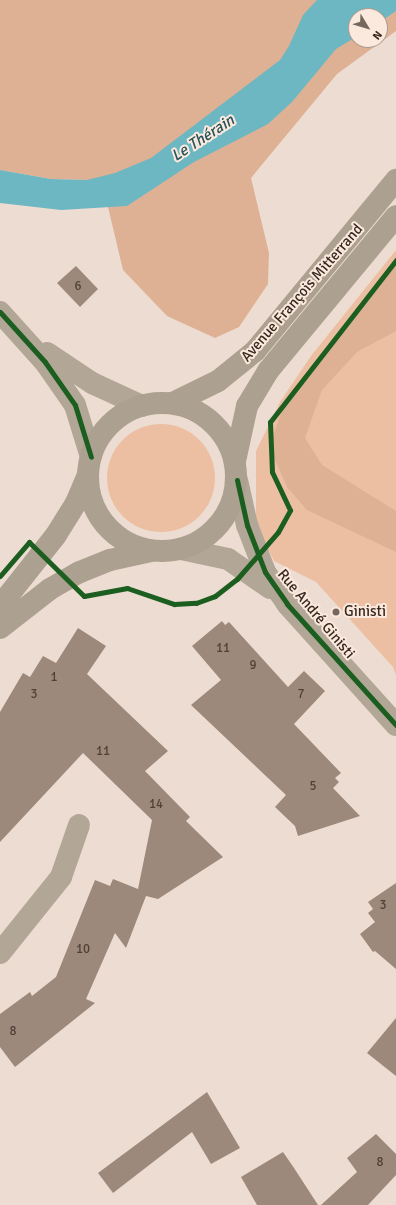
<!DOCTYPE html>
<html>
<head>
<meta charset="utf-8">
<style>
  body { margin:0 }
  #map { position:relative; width:396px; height:1205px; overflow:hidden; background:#eddcd1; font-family:Signika,sans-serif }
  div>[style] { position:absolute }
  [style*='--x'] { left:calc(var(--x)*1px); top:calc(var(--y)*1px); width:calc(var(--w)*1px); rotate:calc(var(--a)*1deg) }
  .green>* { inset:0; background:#ecbfa3 }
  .round { border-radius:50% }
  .forest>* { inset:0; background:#deb194 }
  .water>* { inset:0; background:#6db7c2 }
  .building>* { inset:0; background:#9d897b }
  .minor>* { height:22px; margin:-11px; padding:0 11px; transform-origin:11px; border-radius:11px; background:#b2a696 }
  .major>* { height:22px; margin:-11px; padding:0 11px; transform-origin:11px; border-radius:11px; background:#aca090 }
  .major>.ring { margin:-11px; padding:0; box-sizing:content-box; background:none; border:22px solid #aca090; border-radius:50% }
  .cycleway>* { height:5px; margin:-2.5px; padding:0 2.5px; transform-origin:2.5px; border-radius:2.5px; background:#1b5e20 }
  .dots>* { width:11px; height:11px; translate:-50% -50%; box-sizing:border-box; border:2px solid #fce9dd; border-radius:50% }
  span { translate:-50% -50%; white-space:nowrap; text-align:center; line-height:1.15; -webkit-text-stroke:4px #fce9dd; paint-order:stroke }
  .number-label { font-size:13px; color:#4f4138 }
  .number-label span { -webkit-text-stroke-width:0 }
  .street-label { font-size:15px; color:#352921 }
  .poi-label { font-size:15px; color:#352921 }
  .left { translate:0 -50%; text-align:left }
  .water-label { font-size:16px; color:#24535c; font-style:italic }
  .north { position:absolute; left:348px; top:8px; width:40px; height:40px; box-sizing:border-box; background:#fce9dd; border:1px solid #ac9c92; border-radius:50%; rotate:128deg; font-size:11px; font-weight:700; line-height:16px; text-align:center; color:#352921 }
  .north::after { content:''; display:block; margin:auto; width:14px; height:18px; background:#75685f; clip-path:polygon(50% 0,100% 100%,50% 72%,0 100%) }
</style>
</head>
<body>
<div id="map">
  <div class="green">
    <div style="clip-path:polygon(396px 250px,396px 675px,393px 667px,316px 582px,274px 561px,256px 525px,256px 451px,280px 402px,311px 356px)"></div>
    <div class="round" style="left:107px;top:424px;width:108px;height:108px"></div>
  </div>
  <div class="forest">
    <div style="clip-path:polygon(evenodd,0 0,396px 0,396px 31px,337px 74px,251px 178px,269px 253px,268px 284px,239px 327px,215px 338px,167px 316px,123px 270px,108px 207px,87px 180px,51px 179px,0 170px,0 0,356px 16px,380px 16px,380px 40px,356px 40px,356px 16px)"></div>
    <div style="clip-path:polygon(396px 264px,396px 331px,357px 352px,322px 390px,305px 438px,322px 465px,396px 511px,396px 552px,307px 510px,287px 487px,272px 453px,272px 439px,285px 402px)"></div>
  </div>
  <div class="water">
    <div style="clip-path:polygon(317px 0,396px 0,396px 11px,380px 22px,380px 16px,356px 16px,356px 37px,336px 49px,292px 102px,268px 124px,194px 162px,127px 206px,61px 210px,0 203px,0 170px,51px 179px,87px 180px,115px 173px,151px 158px,280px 60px,289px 46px,303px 15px)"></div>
  </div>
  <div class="building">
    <div style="clip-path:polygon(76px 266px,98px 289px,80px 307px,57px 283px)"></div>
    <div style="clip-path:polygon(222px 621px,225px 625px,229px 622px,288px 687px,304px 671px,325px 691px,294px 724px,341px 773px,335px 778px,339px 782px,333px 788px,360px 816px,298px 836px,295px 826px,275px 807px,286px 795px,191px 705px,221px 680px,192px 646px)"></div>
    <div style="clip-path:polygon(78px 628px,106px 646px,87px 674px,168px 751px,145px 771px,190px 817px,186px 821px,223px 857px,158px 899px,146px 896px,126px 948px,115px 933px,86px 999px,95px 1003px,15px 1067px,0 1047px,0 1014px,30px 992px,32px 996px,56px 977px,95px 880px,110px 886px,113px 879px,138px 889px,152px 820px,83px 753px,0 842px,0 712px,23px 673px,30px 677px,43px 656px,56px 663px)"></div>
    <div style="clip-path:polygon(396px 883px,396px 969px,375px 951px,373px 952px,360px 934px,375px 922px,368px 913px,373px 909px,368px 902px)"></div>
    <div style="clip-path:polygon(396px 1018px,396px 1076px,367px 1053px)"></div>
    <div style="clip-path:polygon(207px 1092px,240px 1148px,211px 1164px,192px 1132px,113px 1193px,98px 1173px)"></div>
    <div style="clip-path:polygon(376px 1134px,396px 1154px,396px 1175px,368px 1205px,321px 1205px,357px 1172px,347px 1158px)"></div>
    <div style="clip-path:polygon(283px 1152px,294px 1168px,318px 1205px,257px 1205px,241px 1177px)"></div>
  </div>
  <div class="minor">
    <div style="--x:0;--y:312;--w:67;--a:48"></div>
    <div style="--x:45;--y:362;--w:52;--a:55.1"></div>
    <div style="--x:75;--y:405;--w:54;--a:72.9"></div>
    <div style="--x:47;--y:353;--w:54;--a:33.7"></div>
    <div style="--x:92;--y:383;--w:55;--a:24.7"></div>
    <div style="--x:237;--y:480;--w:46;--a:77.5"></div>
    <div style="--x:247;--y:525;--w:50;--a:69"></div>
    <div style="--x:265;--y:572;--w:39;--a:55"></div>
    <div style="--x:287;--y:604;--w:163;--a:48"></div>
    <div style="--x:181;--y:549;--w:48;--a:12"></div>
    <div style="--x:228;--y:559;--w:51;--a:34.6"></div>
    <div style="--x:0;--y:953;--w:97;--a:-51.2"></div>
    <div style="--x:61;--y:877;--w:55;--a:-70.9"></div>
  </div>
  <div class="major">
    <div class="ring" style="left:88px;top:403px;width:126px;height:126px"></div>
    <div style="--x:173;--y:403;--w:50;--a:-26.1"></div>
    <div style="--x:218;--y:381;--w:48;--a:-39"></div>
    <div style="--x:255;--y:351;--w:222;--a:-50.5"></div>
    <div style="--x:235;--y:461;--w:56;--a:-77.7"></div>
    <div style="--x:247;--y:406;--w:41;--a:-59"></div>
    <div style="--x:268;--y:371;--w:201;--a:-50.4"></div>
    <div style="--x:0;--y:606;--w:90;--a:-51.7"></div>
    <div style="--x:56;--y:535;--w:38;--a:-58"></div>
    <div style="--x:76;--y:503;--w:30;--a:-67"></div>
    <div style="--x:0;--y:628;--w:63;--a:-38"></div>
    <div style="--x:50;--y:589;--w:34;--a:-30"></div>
    <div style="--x:80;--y:572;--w:32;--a:-22"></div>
    <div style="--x:110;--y:560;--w:42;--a:-12.4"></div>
  </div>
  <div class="cycleway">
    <div style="--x:0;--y:312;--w:67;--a:48"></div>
    <div style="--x:45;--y:362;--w:52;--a:55.1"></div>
    <div style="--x:75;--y:405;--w:54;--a:72.9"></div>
    <div style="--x:237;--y:480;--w:46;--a:77.5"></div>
    <div style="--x:247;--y:525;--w:50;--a:69"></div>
    <div style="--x:265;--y:572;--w:39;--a:55"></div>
    <div style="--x:287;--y:604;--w:163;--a:48"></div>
    <div style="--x:0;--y:576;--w:45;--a:-49.5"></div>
    <div style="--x:29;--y:542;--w:77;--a:44.5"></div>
    <div style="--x:84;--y:596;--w:44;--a:-10.5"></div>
    <div style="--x:127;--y:588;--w:50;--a:18.8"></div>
    <div style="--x:174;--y:604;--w:22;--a:-3"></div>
    <div style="--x:196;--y:603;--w:20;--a:-20"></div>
    <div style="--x:215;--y:596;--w:28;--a:-38"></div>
    <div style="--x:237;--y:579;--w:62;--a:-48.9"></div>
    <div style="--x:278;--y:532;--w:25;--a:-61"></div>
    <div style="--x:290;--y:510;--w:42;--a:-115.3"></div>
    <div style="--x:272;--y:472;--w:50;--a:-92.3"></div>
    <div style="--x:270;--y:422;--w:205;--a:-52.1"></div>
  </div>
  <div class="dots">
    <div style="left:336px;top:612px;background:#75685f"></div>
  </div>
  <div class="number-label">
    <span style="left:78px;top:286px">6</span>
    <span style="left:223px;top:648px">11</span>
    <span style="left:253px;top:665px">9</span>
    <span style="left:54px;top:677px">1</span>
    <span style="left:34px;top:694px">3</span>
    <span style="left:301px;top:694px">7</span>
    <span style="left:103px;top:751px">11</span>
    <span style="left:313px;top:786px">5</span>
    <span style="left:156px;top:804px">14</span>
    <span style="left:383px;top:905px">3</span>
    <span style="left:83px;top:949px">10</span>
    <span style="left:13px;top:1031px">8</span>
    <span style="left:380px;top:1162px">8</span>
  </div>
  <div class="street-label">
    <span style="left:302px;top:293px;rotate:-49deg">Avenue François Mitterrand</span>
    <span style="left:316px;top:614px;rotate:50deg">Rue André Ginisti</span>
  </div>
  <div class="poi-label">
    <span class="left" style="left:344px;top:612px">Ginisti</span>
  </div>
  <div class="water-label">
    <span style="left:203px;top:138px;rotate:-33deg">Le Thérain</span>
  </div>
  <div class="north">N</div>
</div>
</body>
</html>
